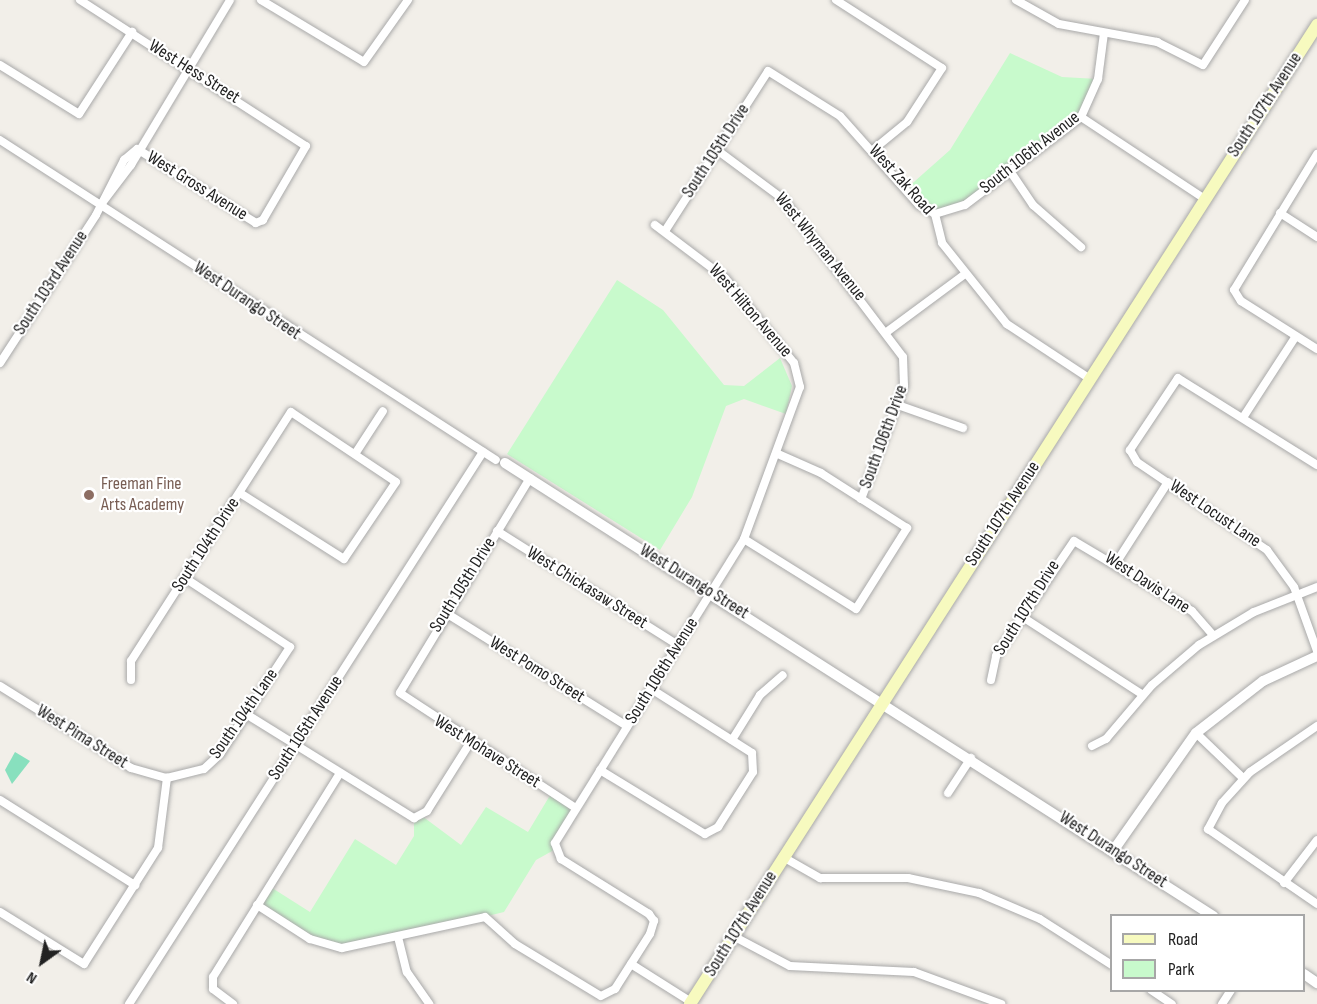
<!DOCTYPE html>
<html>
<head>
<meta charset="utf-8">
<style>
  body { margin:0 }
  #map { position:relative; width:1317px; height:1004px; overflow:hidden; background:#f2efe9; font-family:"Sofia Sans Condensed",sans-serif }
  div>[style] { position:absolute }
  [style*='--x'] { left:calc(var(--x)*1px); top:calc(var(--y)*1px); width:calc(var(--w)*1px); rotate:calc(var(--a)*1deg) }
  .park>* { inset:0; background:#c8facc }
  .pitch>* { inset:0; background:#88e0be }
  .roads { filter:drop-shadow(0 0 2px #a9a9a9) drop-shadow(0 0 2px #a9a9a9) }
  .minor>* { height:8px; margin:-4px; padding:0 4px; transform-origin:4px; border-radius:4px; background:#fff }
  .tertiary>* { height:10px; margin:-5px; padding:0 5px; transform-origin:5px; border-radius:5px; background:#fff }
  .secondary>* { height:12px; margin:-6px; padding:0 6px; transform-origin:6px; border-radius:6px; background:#f7fabf }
  .dots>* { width:16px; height:16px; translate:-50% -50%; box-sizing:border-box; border:3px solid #fff; border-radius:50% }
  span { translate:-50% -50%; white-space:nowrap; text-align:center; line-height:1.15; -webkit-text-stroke:4.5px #fff; paint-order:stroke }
  .street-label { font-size:18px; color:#222 }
  .education-label { font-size:18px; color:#785e54 }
  .left { translate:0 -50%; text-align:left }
  .legend { position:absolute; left:1110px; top:914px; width:195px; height:78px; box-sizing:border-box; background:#fff; border:2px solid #a7a7a7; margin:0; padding:8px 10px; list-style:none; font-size:18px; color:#222 }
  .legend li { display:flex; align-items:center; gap:12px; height:30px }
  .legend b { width:30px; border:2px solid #a7a7a7 }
  .north { position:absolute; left:12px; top:932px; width:60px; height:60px; -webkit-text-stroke:4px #fff; paint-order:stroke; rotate:213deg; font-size:16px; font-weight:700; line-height:24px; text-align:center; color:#222 }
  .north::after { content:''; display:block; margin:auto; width:21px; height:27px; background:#222; clip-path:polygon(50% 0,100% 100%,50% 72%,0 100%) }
</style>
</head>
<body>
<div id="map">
  <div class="park">
    <div style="clip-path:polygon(1010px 53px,1062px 77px,1098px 79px,1081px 117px,965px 205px,935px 214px,906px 189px,950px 150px)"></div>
    <div style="clip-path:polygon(617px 280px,663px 310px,724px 385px,744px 386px,780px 358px,792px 386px,786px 414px,744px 399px,726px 406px,692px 497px,660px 550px,507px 454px)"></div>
    <div style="clip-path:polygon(552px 792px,576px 808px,554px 850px,536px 860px,504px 912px,363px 946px,326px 945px,257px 905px,269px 886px,310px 912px,355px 839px,396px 865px,414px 836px,414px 818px,422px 816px,461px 845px,486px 807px,528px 832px)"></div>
  </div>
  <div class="pitch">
    <div style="clip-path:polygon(15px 752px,30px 761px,12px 784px,5px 770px)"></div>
  </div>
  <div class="roads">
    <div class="minor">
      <div style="--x:80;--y:0;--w:269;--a:32.9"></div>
      <div style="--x:306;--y:146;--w:86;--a:120.2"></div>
      <div style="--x:263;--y:220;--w:8;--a:157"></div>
      <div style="--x:256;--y:223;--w:140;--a:-148.1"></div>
      <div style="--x:261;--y:0;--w:120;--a:31"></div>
      <div style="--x:364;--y:62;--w:76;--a:-54.6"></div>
      <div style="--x:836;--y:0;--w:126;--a:32.7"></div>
      <div style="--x:942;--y:68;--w:64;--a:122.9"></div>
      <div style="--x:907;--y:122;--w:43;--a:140.7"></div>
      <div style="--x:1016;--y:0;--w:49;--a:29.2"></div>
      <div style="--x:1059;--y:24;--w:100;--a:10.4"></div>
      <div style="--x:1157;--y:42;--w:51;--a:26.6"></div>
      <div style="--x:1203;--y:65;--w:77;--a:-57.1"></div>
      <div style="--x:0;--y:65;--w:93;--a:31.8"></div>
      <div style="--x:79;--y:114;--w:98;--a:-57.1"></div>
      <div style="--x:1081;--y:117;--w:149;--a:33.5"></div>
      <div style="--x:0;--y:140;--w:590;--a:32.83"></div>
      <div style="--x:717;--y:150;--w:82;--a:36.6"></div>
      <div style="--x:783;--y:199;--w:198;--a:52.8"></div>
      <div style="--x:903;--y:357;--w:29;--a:88"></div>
      <div style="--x:904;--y:386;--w:121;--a:110.8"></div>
      <div style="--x:1317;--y:154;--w:159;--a:121.4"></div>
      <div style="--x:1234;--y:290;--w:13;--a:58"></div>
      <div style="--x:1241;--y:301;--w:90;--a:32.3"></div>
      <div style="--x:1008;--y:168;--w:45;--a:56"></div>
      <div style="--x:1033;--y:205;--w:64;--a:41.2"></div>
      <div style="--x:102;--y:203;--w:48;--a:-52.7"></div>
      <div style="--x:131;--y:165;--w:192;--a:-59"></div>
      <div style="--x:1280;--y:213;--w:44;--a:33"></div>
      <div style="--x:935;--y:214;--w:31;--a:-17"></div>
      <div style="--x:965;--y:205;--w:146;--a:-37.2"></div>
      <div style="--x:1081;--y:117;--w:42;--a:-65.9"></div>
      <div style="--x:1098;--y:79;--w:46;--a:-82.6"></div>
      <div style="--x:935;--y:214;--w:30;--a:76"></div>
      <div style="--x:942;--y:243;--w:104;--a:51.3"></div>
      <div style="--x:1007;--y:324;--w:100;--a:33.5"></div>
      <div style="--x:665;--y:231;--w:190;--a:-57.2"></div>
      <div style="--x:768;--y:71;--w:85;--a:32"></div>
      <div style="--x:840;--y:116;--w:119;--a:48.4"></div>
      <div style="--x:919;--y:205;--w:18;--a:29"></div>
      <div style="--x:888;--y:331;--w:96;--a:-36.5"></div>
      <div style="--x:0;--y:363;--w:176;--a:-57"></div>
      <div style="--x:96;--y:215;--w:62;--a:-63"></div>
      <div style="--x:124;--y:160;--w:17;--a:-40"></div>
      <div style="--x:898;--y:405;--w:69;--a:19.5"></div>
      <div style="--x:1244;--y:416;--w:95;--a:-57"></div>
      <div style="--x:355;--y:454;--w:51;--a:-56.9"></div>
      <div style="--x:1317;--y:465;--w:164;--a:-148"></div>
      <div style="--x:1178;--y:378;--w:87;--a:123.7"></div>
      <div style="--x:1130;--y:450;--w:14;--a:60"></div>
      <div style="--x:1137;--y:462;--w:157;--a:34.1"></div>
      <div style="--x:1267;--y:550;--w:46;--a:53.9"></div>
      <div style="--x:1294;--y:587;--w:68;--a:70.2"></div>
      <div style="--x:530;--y:478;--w:251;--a:121.2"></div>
      <div style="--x:400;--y:693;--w:210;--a:33.2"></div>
      <div style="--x:497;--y:531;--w:214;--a:32.2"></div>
      <div style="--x:744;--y:539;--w:132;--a:32"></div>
      <div style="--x:856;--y:609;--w:96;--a:-57.8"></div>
      <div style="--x:907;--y:528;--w:102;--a:-147.4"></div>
      <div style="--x:821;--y:473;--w:47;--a:-156.2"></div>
      <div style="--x:1116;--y:563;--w:96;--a:-57.3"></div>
      <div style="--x:446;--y:613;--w:213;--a:32"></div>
      <div style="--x:1021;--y:616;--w:145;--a:32.9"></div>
      <div style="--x:131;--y:680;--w:19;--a:-90"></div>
      <div style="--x:131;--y:661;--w:296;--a:-57.3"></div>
      <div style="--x:291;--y:412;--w:126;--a:33.7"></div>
      <div style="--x:396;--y:482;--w:93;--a:124"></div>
      <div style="--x:344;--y:559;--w:123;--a:-147.6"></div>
      <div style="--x:991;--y:680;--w:25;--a:-78"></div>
      <div style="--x:996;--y:656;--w:139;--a:-55.9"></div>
      <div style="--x:1074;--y:541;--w:137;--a:30.7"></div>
      <div style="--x:1192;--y:611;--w:32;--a:49"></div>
      <div style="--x:0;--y:686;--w:155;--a:32"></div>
      <div style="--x:131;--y:768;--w:37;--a:16"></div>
      <div style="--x:246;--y:714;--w:198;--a:31.8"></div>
      <div style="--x:414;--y:818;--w:15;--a:-28"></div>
      <div style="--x:427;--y:811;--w:83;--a:-57.8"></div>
      <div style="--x:1317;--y:726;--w:81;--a:145.5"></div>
      <div style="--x:1250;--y:772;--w:42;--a:132.1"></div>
      <div style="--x:1222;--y:803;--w:30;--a:118"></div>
      <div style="--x:1208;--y:829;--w:132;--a:34.5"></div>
      <div style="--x:1196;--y:733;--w:65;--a:43.8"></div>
      <div style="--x:732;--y:740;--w:53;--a:-58.1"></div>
      <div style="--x:760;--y:695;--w:30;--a:-41"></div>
      <div style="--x:1092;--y:746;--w:16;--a:-27"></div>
      <div style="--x:1106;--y:739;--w:71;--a:-49.6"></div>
      <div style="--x:1152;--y:685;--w:62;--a:-40.4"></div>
      <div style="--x:1199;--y:645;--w:64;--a:-31"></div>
      <div style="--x:1254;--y:612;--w:68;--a:-21.6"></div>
      <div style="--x:600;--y:770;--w:123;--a:31.4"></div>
      <div style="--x:705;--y:834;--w:15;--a:-28"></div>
      <div style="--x:718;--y:827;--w:65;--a:-57.5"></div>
      <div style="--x:753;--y:772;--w:19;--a:-93"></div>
      <div style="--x:752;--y:753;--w:120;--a:-147.6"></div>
      <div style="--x:948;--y:793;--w:42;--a:-56.7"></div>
      <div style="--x:0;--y:800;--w:160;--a:32.2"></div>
      <div style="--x:783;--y:857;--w:43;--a:29.6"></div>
      <div style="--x:820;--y:878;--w:88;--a:0"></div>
      <div style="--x:908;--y:878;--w:73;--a:11.9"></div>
      <div style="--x:979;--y:893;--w:66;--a:23.1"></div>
      <div style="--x:1040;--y:919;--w:85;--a:32.6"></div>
      <div style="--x:1284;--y:883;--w:54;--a:-52.5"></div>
      <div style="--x:257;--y:905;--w:63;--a:32.7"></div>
      <div style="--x:310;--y:939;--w:33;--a:16"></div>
      <div style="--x:342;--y:948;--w:146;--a:-12.2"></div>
      <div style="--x:485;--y:917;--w:40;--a:42"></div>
      <div style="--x:515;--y:944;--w:100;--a:31.2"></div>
      <div style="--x:601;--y:996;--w:16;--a:-27"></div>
      <div style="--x:615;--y:989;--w:65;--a:-57.5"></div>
      <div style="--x:650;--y:934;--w:14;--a:-73"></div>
      <div style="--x:654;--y:921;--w:9;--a:-126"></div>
      <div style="--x:649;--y:914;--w:104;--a:-148"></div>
      <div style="--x:561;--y:859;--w:17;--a:-111"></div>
      <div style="--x:555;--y:843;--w:358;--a:-58.1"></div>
      <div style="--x:744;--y:539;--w:162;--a:-69.8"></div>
      <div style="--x:800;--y:387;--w:25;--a:-104"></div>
      <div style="--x:794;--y:363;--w:109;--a:-129.1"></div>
      <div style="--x:725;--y:278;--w:88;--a:-142.9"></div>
      <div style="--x:0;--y:912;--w:99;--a:31.8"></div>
      <div style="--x:84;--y:964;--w:138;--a:-57.5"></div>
      <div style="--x:158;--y:848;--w:71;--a:-82.7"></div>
      <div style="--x:167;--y:778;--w:38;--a:-14"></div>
      <div style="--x:204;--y:769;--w:22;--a:-43"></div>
      <div style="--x:220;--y:754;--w:128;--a:-56.8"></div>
      <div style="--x:290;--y:647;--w:126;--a:-146.7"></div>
      <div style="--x:733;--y:936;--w:64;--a:27.8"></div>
      <div style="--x:790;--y:966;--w:124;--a:2.8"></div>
      <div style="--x:914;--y:972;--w:93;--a:20.2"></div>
      <div style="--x:398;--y:937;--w:36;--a:76"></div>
      <div style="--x:407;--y:972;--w:39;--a:55"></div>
      <div style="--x:631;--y:964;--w:71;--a:32.3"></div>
      <div style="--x:1151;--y:990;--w:25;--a:34"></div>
      <div style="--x:129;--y:1004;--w:656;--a:-57.33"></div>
      <div style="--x:233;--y:1004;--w:25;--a:-143"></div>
      <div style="--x:213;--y:989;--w:12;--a:-90"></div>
      <div style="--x:213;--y:977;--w:240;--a:-58.1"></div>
      <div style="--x:1222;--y:1004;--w:17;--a:-57"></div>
    </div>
    <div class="tertiary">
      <div style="--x:505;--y:463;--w:841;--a:32.61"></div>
      <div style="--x:1113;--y:851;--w:144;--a:-54.9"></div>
      <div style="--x:1196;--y:733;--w:85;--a:-37.8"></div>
      <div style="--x:1263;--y:681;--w:60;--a:-24.8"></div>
      <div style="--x:1304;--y:974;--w:16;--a:35"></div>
    </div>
    <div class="secondary">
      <div style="--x:690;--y:1004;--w:1163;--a:-57.36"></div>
    </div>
  </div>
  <div class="dots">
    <div style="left:89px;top:495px;background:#8d6e63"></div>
  </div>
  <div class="street-label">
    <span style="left:194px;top:72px;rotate:32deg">West Hess Street</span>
    <span style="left:1265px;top:105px;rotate:-57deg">South 107th Avenue</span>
    <span style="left:716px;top:151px;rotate:-57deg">South 105th Drive</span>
    <span style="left:1030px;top:153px;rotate:-38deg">South 106th Avenue</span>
    <span style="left:901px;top:180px;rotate:48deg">West Zak Road</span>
    <span style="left:197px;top:186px;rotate:32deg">West Gross Avenue</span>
    <span style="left:820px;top:247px;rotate:51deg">West Whyman Avenue</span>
    <span style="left:51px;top:283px;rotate:-57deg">South 103rd Avenue</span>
    <span style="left:247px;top:301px;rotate:34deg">West Durango Street</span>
    <span style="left:750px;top:311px;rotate:49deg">West Hilton Avenue</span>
    <span style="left:884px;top:437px;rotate:-70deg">South 106th Drive</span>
    <span style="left:1003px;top:514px;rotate:-57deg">South 107th Avenue</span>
    <span style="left:1215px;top:514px;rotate:34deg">West Locust Lane</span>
    <span style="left:206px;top:545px;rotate:-57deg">South 104th Drive</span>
    <span style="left:694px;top:582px;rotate:32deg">West Durango Street</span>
    <span style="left:1147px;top:583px;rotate:33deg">West Davis Lane</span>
    <span style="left:463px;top:585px;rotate:-58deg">South 105th Drive</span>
    <span style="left:587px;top:588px;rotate:32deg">West Chickasaw Street</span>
    <span style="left:1027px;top:608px;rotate:-58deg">South 107th Drive</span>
    <span style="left:537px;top:670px;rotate:32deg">West Pomo Street</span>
    <span style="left:662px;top:671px;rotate:-58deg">South 106th Avenue</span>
    <span style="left:244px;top:714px;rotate:-55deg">South 104th Lane</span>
    <span style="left:306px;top:728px;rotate:-57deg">South 105th Avenue</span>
    <span style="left:82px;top:737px;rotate:32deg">West Pima Street</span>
    <span style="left:487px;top:752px;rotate:32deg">West Mohave Street</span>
    <span style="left:1113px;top:850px;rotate:33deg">West Durango Street</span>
    <span style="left:741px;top:924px;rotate:-58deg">South 107th Avenue</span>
  </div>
  <div class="education-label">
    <span class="left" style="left:101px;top:495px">Freeman Fine<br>Arts Academy</span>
  </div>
  <ul class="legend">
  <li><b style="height:8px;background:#f7fabf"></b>Road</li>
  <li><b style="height:16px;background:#c8facc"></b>Park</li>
  </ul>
  <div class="north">N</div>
</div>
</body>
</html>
